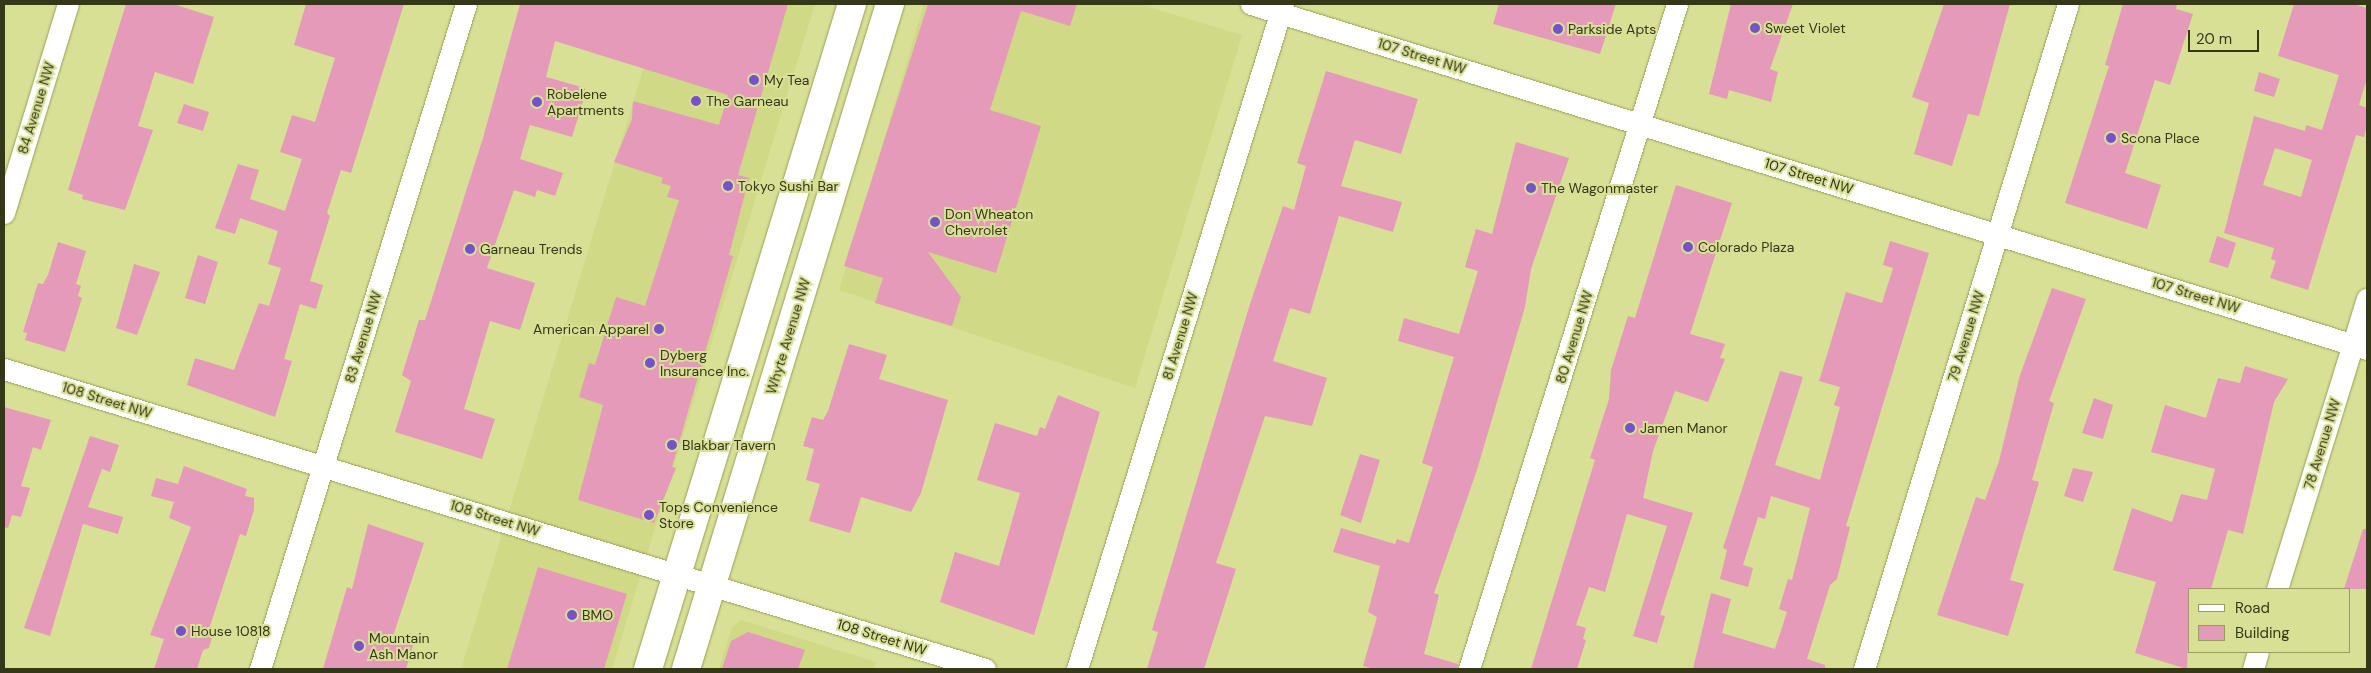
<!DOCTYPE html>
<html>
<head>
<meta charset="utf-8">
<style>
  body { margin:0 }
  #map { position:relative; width:2371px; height:673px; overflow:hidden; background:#d8e096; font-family:"DM Sans",sans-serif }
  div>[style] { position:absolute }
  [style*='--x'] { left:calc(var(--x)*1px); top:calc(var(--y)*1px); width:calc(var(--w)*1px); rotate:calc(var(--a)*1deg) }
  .built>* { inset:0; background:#d0d986 }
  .building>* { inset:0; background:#e49ab8 }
  .roads { filter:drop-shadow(0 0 1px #989f57) drop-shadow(0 0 1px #989f57) }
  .minor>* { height:21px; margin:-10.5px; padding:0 10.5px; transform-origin:10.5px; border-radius:10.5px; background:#fff }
  .secondary>* { height:28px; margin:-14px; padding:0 14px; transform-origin:14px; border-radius:14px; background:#fff }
  .dots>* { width:14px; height:14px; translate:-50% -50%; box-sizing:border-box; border:2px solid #d8e096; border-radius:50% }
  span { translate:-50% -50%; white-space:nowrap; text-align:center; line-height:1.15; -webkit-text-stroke:4px #d8e096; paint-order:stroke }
  .poi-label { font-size:14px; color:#353719 }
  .left { translate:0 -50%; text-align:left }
  .right { translate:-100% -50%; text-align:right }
  .street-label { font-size:14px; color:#353719 }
  .frame { position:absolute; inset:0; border:5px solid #353719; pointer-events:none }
  .legend { position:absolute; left:2188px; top:588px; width:162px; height:65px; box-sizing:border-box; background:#d8e096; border:1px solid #979c64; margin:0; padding:6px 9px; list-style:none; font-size:15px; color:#353719 }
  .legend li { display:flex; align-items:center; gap:10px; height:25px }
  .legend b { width:25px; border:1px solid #979c64 }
  .scale { position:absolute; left:2188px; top:30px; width:71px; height:22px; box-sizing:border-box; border:2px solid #353719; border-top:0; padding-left:6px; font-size:15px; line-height:18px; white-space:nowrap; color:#353719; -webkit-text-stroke:4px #d8e096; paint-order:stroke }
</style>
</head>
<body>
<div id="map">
  <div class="built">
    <div style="clip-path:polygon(663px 4px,815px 4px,612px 669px,461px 669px)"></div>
    <div style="clip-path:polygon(924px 4px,1139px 4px,1242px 35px,1135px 388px,839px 290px)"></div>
    <div style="clip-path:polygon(741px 620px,876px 662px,874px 669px,719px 669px,732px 627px)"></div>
  </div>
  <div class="building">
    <div style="clip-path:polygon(126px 4px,173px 4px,214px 17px,193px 84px,155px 72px,138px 126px,153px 130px,125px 210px,82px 199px,83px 195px,68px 190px)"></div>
    <div style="clip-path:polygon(306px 4px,404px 4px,351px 173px,341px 170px,327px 213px,330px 216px,310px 281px,323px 285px,316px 309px,300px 304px,284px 359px,292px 361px,275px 417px,187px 385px,195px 358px,234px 370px,259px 303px,269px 306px,281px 268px,268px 264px,278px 231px,240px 218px,235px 234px,215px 228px,238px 164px,259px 170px,250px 199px,285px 211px,302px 159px,280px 152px,292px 115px,315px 122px,335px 58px,294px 45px)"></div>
    <div style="clip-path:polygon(520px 4px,788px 4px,738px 175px,749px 178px,729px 255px,733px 256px,672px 467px,676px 468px,654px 523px,578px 500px,603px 405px,579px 397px,589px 363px,595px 365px,616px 297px,645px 306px,679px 200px,667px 197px,671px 186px,661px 183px,663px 178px,614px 162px,632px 119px,633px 101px,719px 125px,728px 95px,555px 41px,546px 77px,585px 88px,585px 95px,572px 137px,530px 125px,520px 159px,563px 173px,555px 196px,537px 190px,535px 197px,514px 190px,487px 268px,535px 283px,520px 330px,490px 321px,464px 409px,495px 419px,482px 459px,395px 432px,411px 381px,402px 375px,419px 320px,425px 320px,483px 138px)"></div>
    <div style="clip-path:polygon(928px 4px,1077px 4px,1070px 26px,1021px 11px,990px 110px,1041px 126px,996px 273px,928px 252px,961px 297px,952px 326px,875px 303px,883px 278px,844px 266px)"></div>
    <div style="clip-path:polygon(1499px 4px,1616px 4px,1600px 54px,1493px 24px)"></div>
    <div style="clip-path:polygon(1731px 4px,1793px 4px,1770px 69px,1778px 72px,1771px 102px,1729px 90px,1727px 99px,1709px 94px)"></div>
    <div style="clip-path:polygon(1944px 4px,2010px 4px,1979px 116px,1968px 114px,1952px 166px,1914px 154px,1929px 103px,1912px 97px)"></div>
    <div style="clip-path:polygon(2123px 4px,2177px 4px,2176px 9px,2193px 14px,2170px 85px,2155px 80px,2125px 173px,2161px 185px,2147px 229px,2065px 203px,2109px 66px,2105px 65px)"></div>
    <div style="clip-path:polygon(evenodd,2294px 4px,2353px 4px,2367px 8px,2367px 78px,2359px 105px,2367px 108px,2367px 125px,2364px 137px,2356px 135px,2308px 290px,2270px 278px,2276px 261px,2271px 259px,2274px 248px,2224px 233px,2254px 116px,2305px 131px,2306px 125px,2322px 130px,2339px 75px,2278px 56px,2294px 4px,2275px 148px,2312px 160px,2301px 197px,2263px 185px,2275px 148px)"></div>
    <div style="clip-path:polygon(1326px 71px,1418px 99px,1401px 154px,1355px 140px,1341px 186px,1402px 202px,1393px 232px,1339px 216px,1310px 314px,1290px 308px,1273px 361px,1327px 378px,1312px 426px,1265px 416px,1216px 563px,1236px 569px,1204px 669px,1147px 669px,1158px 632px,1152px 630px,1249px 307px,1283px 206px,1294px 210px,1306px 166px,1297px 163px)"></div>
    <div style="clip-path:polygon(2259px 72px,2280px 79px,2274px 97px,2254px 91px)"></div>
    <div style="clip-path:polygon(184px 104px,209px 112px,203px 131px,177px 123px)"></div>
    <div style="clip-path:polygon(1516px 142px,1569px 158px,1531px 269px,1525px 307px,1477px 470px,1434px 593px,1439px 595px,1424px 654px,1458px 664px,1457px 669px,1374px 669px,1363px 666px,1377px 617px,1368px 612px,1380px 566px,1333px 552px,1341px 528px,1395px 544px,1397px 539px,1409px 543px,1433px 467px,1422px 463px,1454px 357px,1398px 341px,1404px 318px,1459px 334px,1478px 271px,1465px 267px,1476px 229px,1492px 234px)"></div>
    <div style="clip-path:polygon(1676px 185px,1732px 203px,1690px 334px,1725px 344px,1720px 358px,1725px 359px,1708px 402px,1675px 391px,1653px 451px,1643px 498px,1693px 513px,1660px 615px,1665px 616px,1657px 643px,1633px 636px,1667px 526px,1627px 514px,1605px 592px,1589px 587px,1576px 625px,1586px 628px,1583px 639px,1586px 640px,1577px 669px,1531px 669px,1595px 460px,1590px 458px,1609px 399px,1611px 370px,1628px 316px,1635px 318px)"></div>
    <div style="clip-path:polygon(2217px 236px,2236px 243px,2228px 268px,2209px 262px)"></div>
    <div style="clip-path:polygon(1890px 241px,1929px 253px,1846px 526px,1850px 527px,1837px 579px,1830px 585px,1807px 659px,1825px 665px,1825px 669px,1693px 669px,1711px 593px,1731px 599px,1722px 633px,1775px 649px,1787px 612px,1779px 609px,1788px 579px,1792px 580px,1810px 508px,1771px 496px,1765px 519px,1758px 517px,1743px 565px,1753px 568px,1748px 587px,1720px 579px,1727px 550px,1723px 548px,1780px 371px,1803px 377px,1775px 465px,1820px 480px,1840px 407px,1834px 405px,1840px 387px,1819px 381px,1846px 292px,1882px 303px,1893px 268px,1883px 265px)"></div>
    <div style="clip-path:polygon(58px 242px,86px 251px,76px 284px,81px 286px,78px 296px,82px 298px,65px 352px,25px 340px,27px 333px,23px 332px,38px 283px,43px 284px,48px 275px)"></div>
    <div style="clip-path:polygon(198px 255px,218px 262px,205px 304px,185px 298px)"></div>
    <div style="clip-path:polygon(134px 264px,160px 272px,137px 335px,116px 328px)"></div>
    <div style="clip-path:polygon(2052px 288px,2086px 299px,2049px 401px,2054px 403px,2032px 480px,2039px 482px,2010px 580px,2024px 584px,2008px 636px,1937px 615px,1976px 497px,1985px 500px,1999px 461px,2020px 375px)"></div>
    <div style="clip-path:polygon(849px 344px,887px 355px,879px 379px,948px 400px,921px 493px,911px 512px,861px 497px,850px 533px,809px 521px,820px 484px,806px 480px,814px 449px,803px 446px,812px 417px,823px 420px,828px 411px)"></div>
    <div style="clip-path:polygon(2245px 366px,2288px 379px,2274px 402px,2243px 534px,2228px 530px,2211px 589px,2190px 589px,2187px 669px,2135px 653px,2156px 582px,2113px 570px,2132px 508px,2172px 522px,2181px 494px,2207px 500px,2215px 469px,2151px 452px,2165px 405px,2206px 418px,2218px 378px,2240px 383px)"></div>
    <div style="clip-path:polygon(1058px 395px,1100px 412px,1034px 635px,940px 602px,955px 552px,999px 566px,1010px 528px,1020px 493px,977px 480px,995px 423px,1037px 436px,1040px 427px,1045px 429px)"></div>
    <div style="clip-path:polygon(2094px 398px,2113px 405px,2103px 439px,2082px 433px)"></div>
    <div style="clip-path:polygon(4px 407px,51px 420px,41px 450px,33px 447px,21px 486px,30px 488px,21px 517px,12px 515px,8px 528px,4px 527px)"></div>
    <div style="clip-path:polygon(90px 436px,119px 445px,110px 472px,102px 469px,88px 507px,123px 517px,118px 534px,83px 524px,50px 636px,24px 628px)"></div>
    <div style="clip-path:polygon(1360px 454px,1380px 460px,1361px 523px,1340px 515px)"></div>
    <div style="clip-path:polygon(184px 466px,247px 489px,245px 496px,254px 498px,254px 510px,246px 536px,240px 534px,209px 629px,213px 634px,209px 648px,203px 650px,197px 669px,154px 669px,164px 639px,150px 635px,191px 527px,169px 518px,174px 502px,151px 496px,156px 478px,178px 484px)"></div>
    <div style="clip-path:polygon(2073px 468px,2093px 472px,2083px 502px,2064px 496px)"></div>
    <div style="clip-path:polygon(368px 524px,424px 543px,392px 639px,413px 645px,406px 669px,323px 669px,347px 587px,352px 589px)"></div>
    <div style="clip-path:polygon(2363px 529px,2367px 529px,2367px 589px,2344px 589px)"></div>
    <div style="clip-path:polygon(538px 567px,627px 594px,604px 669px,507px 669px)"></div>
    <div style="clip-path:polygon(748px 632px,805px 650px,798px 669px,722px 669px,731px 641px)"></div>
  </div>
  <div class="roads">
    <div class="minor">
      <div style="--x:1251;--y:4;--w:1168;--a:17.18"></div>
      <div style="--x:4;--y:213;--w:219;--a:-73"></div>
      <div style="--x:4;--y:369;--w:1026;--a:17"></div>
      <div style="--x:2277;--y:589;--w:304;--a:-72.8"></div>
      <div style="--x:260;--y:669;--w:696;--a:-72.79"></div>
      <div style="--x:1077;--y:669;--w:696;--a:-72.79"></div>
      <div style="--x:1469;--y:669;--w:697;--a:-72.63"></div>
      <div style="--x:1864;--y:669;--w:696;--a:-72.95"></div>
      <div style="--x:2253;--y:669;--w:18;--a:-74"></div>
    </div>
    <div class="secondary">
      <div style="--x:648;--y:669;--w:696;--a:-72.95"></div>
      <div style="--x:686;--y:669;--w:696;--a:-72.95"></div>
    </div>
  </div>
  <div class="dots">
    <div style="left:1755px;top:28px;background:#7551ca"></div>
    <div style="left:1558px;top:29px;background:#7551ca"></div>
    <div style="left:754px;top:80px;background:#7551ca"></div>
    <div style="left:696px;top:101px;background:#7551ca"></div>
    <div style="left:537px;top:102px;background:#7551ca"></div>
    <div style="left:2111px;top:138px;background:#7551ca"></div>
    <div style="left:728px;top:186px;background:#7551ca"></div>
    <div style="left:1531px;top:188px;background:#7551ca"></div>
    <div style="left:935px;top:222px;background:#7551ca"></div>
    <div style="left:1688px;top:247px;background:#7551ca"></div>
    <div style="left:470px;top:249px;background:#7551ca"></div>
    <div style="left:659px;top:329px;background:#7551ca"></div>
    <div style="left:650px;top:363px;background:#7551ca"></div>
    <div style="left:1630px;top:428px;background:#7551ca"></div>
    <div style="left:672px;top:445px;background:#7551ca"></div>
    <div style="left:649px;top:515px;background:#7551ca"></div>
    <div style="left:572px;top:615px;background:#7551ca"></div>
    <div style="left:181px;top:631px;background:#7551ca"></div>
    <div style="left:359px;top:646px;background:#7551ca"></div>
  </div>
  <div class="poi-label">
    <span class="left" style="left:1765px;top:28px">Sweet Violet</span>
    <span class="left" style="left:1568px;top:29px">Parkside Apts</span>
    <span class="left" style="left:764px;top:80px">My Tea</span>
    <span class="left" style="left:547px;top:102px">Robelene<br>Apartments</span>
    <span class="left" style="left:706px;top:101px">The Garneau</span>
    <span class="left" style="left:2121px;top:138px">Scona Place</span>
    <span class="left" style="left:738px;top:186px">Tokyo Sushi Bar</span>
    <span class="left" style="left:1541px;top:188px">The Wagonmaster</span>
    <span class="left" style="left:945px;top:222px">Don Wheaton<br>Chevrolet</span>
    <span class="left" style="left:1698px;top:247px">Colorado Plaza</span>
    <span class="left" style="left:480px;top:249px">Garneau Trends</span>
    <span class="right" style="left:649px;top:329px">American Apparel</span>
    <span class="left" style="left:660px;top:363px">Dyberg<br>Insurance Inc.</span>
    <span class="left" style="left:1640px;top:428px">Jamen Manor</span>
    <span class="left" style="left:682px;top:445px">Blakbar Tavern</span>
    <span class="left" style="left:659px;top:515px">Tops Convenience<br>Store</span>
    <span class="left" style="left:582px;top:615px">BMO</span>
    <span class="left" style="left:191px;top:631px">House 10818</span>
    <span class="left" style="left:369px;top:646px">Mountain<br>Ash Manor</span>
  </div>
  <div class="street-label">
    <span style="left:1422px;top:56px;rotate:17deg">107 Street NW</span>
    <span style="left:36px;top:108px;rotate:-73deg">84 Avenue NW</span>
    <span style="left:1809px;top:176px;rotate:17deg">107 Street NW</span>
    <span style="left:2196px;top:295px;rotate:17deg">107 Street NW</span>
    <span style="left:788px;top:336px;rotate:-73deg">Whyte Avenue NW</span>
    <span style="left:1180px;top:336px;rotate:-73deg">81 Avenue NW</span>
    <span style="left:1966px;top:336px;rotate:-73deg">79 Avenue NW</span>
    <span style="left:363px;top:337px;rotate:-73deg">83 Avenue NW</span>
    <span style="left:1574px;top:337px;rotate:-73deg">80 Avenue NW</span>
    <span style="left:107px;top:400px;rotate:17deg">108 Street NW</span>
    <span style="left:2322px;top:444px;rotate:-73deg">78 Avenue NW</span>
    <span style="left:495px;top:518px;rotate:17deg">108 Street NW</span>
    <span style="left:882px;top:637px;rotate:17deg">108 Street NW</span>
  </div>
  <div class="frame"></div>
  <ul class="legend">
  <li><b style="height:6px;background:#fff"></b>Road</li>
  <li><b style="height:14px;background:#e49ab8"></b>Building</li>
  </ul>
  <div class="scale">20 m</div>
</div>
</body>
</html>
